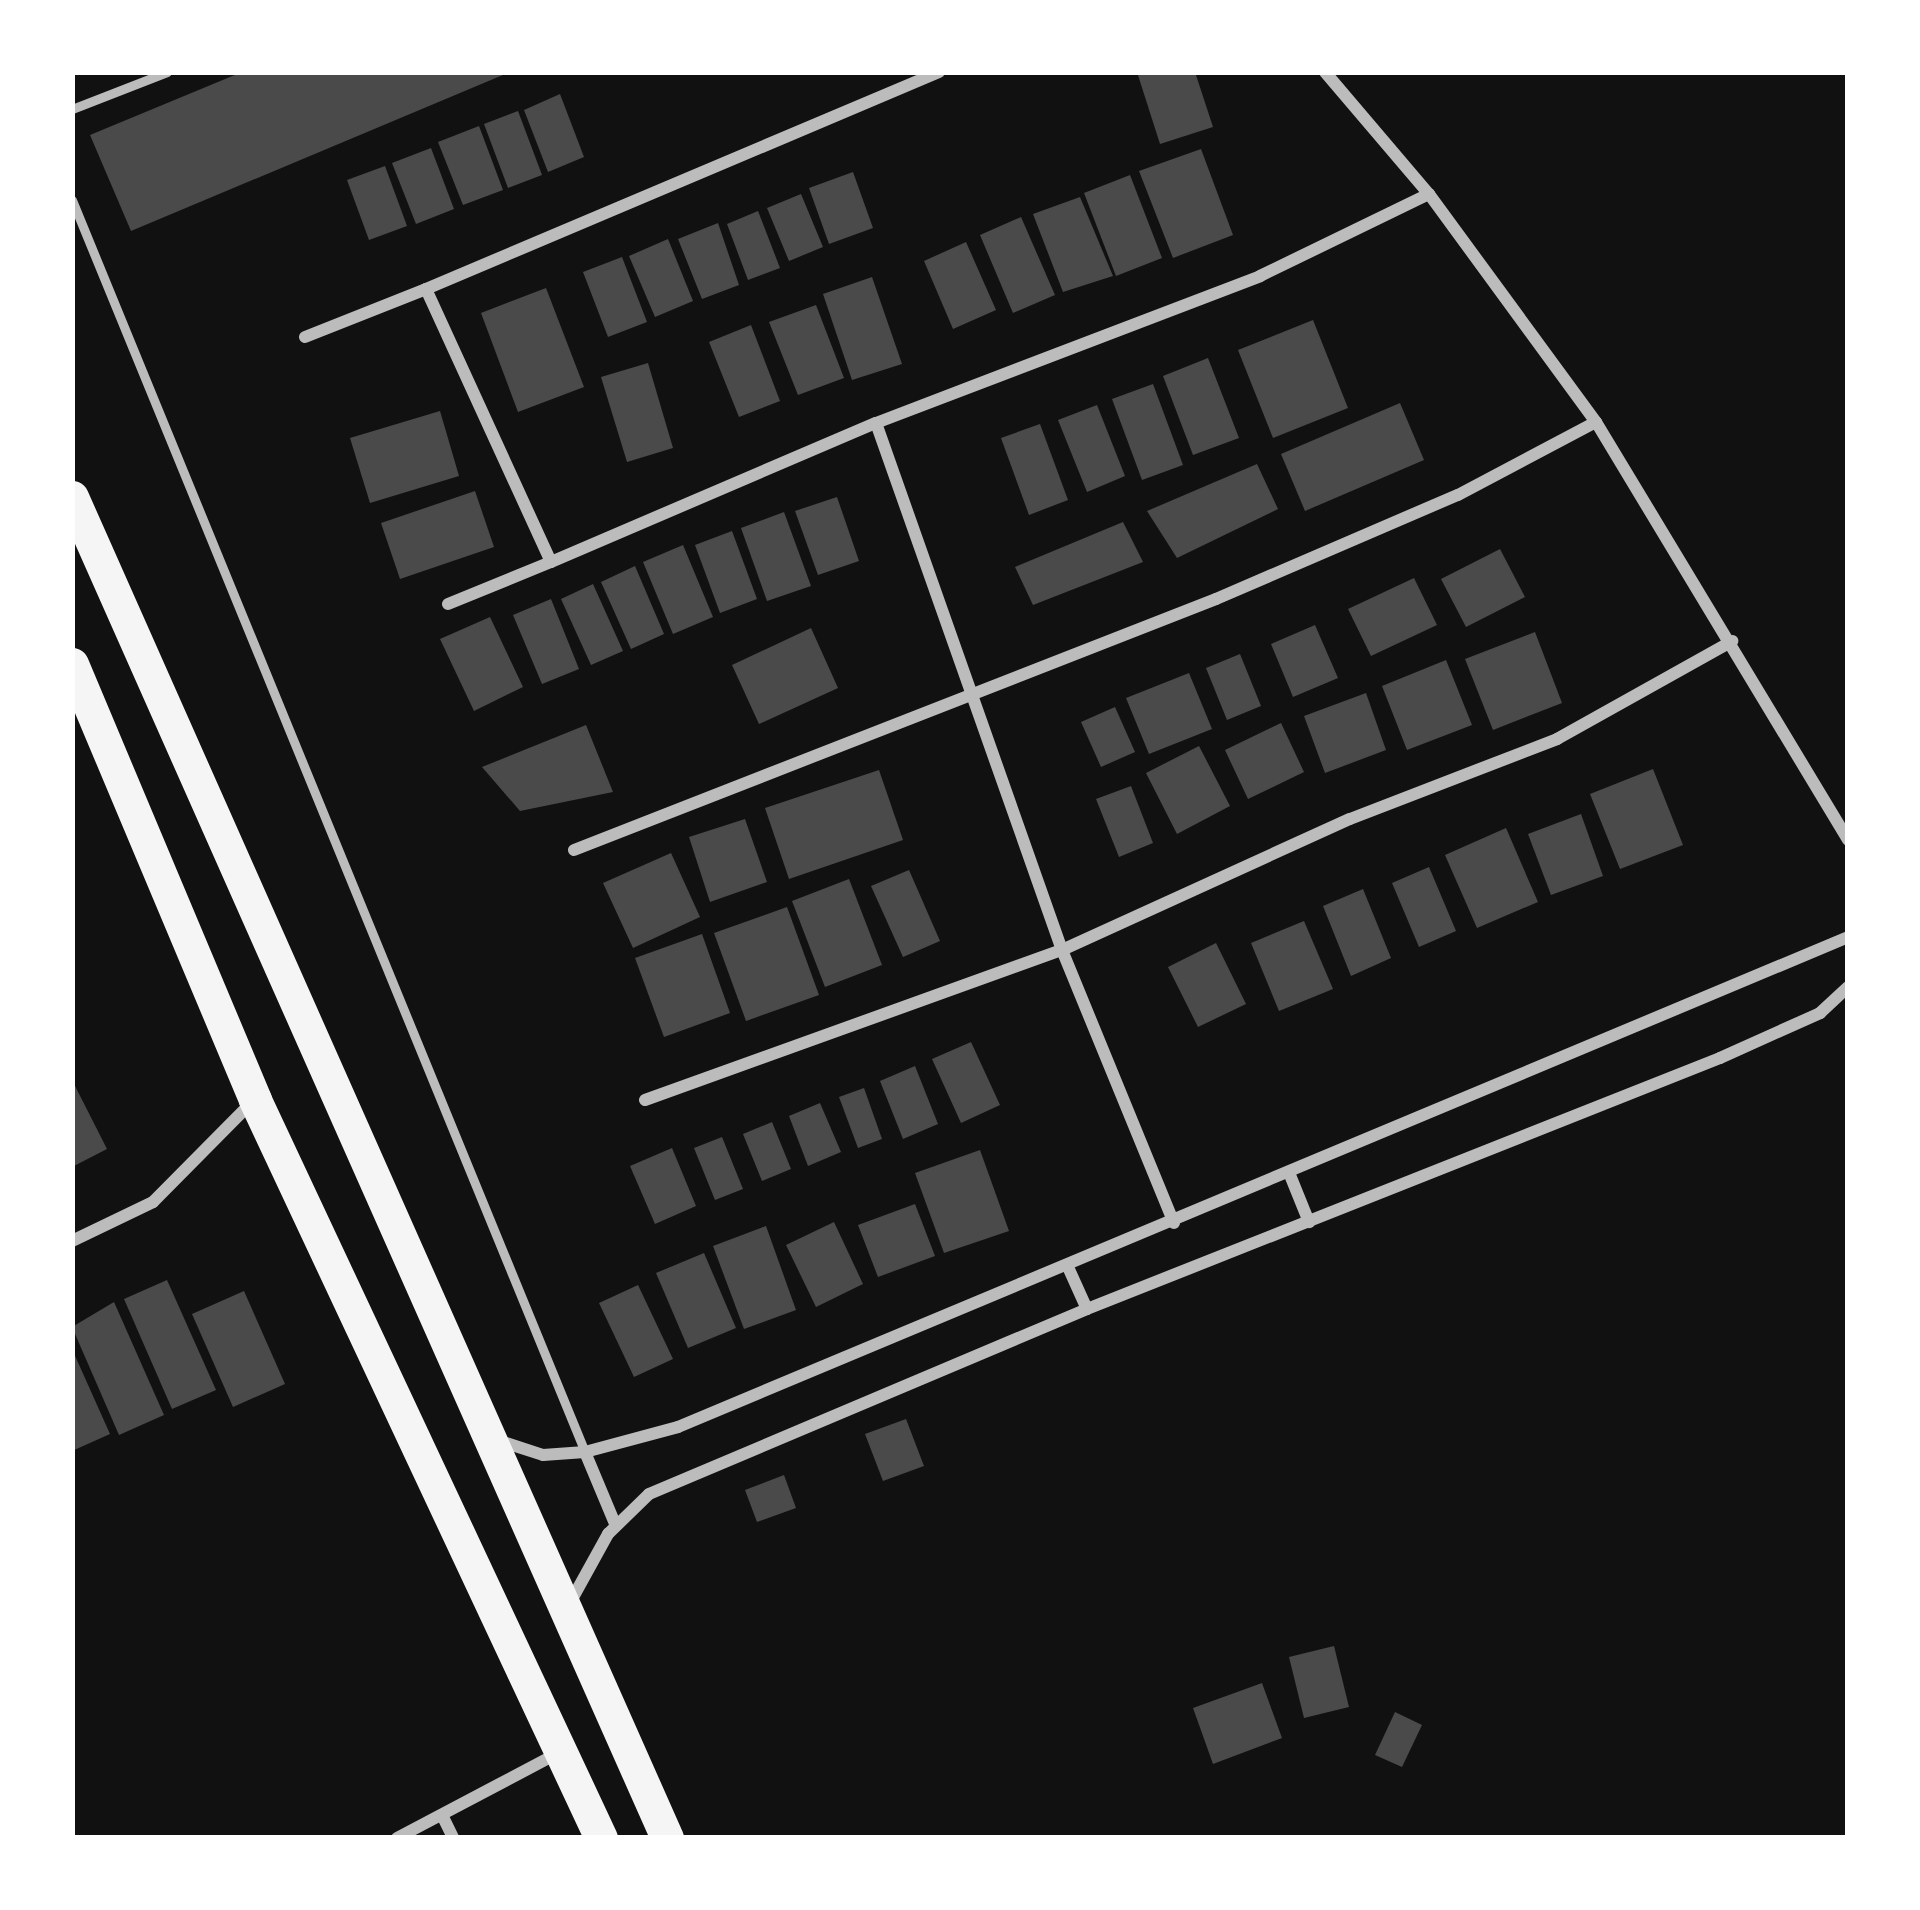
<!DOCTYPE html>
<html>
<head>
<meta charset="utf-8">
<style>
  body { margin:0 }
  #map { position:relative; width:1920px; height:1910px; overflow:hidden; background:#111; font-family:Montserrat,sans-serif }
  div>[style] { position:absolute }
  [style*='--x'] { left:calc(var(--x)*1px); top:calc(var(--y)*1px); width:calc(var(--w)*1px); rotate:calc(var(--a)*1deg) }
  .building>* { inset:0; background:#4a4a4a }
  .service>* { height:9px; margin:-4.5px; padding:0 4.5px; transform-origin:4.5px; border-radius:4.5px; background:#bcbcbc }
  .minor>* { height:12px; margin:-6px; padding:0 6px; transform-origin:6px; border-radius:6px; background:#bcbcbc }
  .trunk>* { height:33px; margin:-16.5px; padding:0 16.5px; transform-origin:16.5px; border-radius:16.5px; background:#f5f5f5 }
  span { translate:-50% -50%; white-space:nowrap; text-align:center; line-height:1.15; -webkit-text-stroke:12px #fff; paint-order:stroke }
  .frame { position:absolute; inset:0; border:75px solid #fff; pointer-events:none }
</style>
</head>
<body>
<div id="map">
  <div class="building">
    <div style="clip-path:polygon(242px 72px,510px 72px,131px 231px,90px 135px)"></div>
    <div style="clip-path:polygon(1137px 72px,1195px 72px,1213px 127px,1160px 144px)"></div>
    <div style="clip-path:polygon(560px 94px,584px 157px,548px 172px,524px 110px)"></div>
    <div style="clip-path:polygon(518px 111px,542px 175px,508px 188px,484px 124px)"></div>
    <div style="clip-path:polygon(479px 126px,503px 190px,463px 205px,438px 142px)"></div>
    <div style="clip-path:polygon(431px 148px,454px 209px,416px 224px,392px 163px)"></div>
    <div style="clip-path:polygon(1201px 149px,1233px 235px,1173px 258px,1139px 171px)"></div>
    <div style="clip-path:polygon(385px 166px,407px 226px,369px 240px,347px 180px)"></div>
    <div style="clip-path:polygon(853px 172px,873px 228px,829px 244px,809px 188px)"></div>
    <div style="clip-path:polygon(1130px 175px,1162px 258px,1116px 276px,1084px 193px)"></div>
    <div style="clip-path:polygon(801px 194px,823px 247px,789px 261px,767px 208px)"></div>
    <div style="clip-path:polygon(1080px 197px,1113px 276px,1063px 292px,1033px 214px)"></div>
    <div style="clip-path:polygon(758px 211px,780px 268px,748px 280px,727px 224px)"></div>
    <div style="clip-path:polygon(1021px 217px,1055px 295px,1013px 313px,980px 235px)"></div>
    <div style="clip-path:polygon(718px 223px,739px 285px,702px 299px,678px 239px)"></div>
    <div style="clip-path:polygon(668px 239px,693px 301px,655px 317px,629px 256px)"></div>
    <div style="clip-path:polygon(966px 242px,996px 310px,953px 329px,924px 261px)"></div>
    <div style="clip-path:polygon(622px 257px,647px 322px,608px 337px,583px 272px)"></div>
    <div style="clip-path:polygon(872px 277px,902px 364px,852px 380px,823px 294px)"></div>
    <div style="clip-path:polygon(546px 288px,584px 387px,518px 412px,481px 313px)"></div>
    <div style="clip-path:polygon(816px 305px,844px 378px,798px 395px,769px 322px)"></div>
    <div style="clip-path:polygon(1313px 320px,1348px 408px,1273px 438px,1238px 350px)"></div>
    <div style="clip-path:polygon(751px 325px,780px 401px,739px 417px,709px 342px)"></div>
    <div style="clip-path:polygon(1208px 358px,1239px 438px,1193px 455px,1163px 376px)"></div>
    <div style="clip-path:polygon(648px 363px,673px 448px,627px 462px,601px 377px)"></div>
    <div style="clip-path:polygon(1153px 384px,1183px 465px,1142px 480px,1112px 399px)"></div>
    <div style="clip-path:polygon(1400px 403px,1424px 460px,1305px 511px,1281px 454px)"></div>
    <div style="clip-path:polygon(1097px 405px,1125px 476px,1087px 492px,1058px 420px)"></div>
    <div style="clip-path:polygon(440px 411px,459px 476px,370px 503px,350px 438px)"></div>
    <div style="clip-path:polygon(1040px 424px,1068px 500px,1029px 515px,1001px 438px)"></div>
    <div style="clip-path:polygon(1257px 464px,1278px 509px,1177px 558px,1147px 511px)"></div>
    <div style="clip-path:polygon(475px 491px,494px 547px,400px 579px,381px 523px)"></div>
    <div style="clip-path:polygon(837px 497px,859px 561px,818px 575px,795px 511px)"></div>
    <div style="clip-path:polygon(784px 512px,811px 586px,767px 601px,741px 528px)"></div>
    <div style="clip-path:polygon(1123px 522px,1143px 562px,1033px 605px,1015px 567px)"></div>
    <div style="clip-path:polygon(732px 531px,757px 599px,720px 613px,695px 545px)"></div>
    <div style="clip-path:polygon(683px 545px,713px 617px,673px 634px,643px 562px)"></div>
    <div style="clip-path:polygon(1500px 549px,1525px 597px,1466px 627px,1441px 579px)"></div>
    <div style="clip-path:polygon(635px 566px,664px 634px,631px 649px,601px 582px)"></div>
    <div style="clip-path:polygon(1414px 578px,1437px 625px,1371px 656px,1348px 609px)"></div>
    <div style="clip-path:polygon(593px 584px,623px 651px,591px 665px,561px 599px)"></div>
    <div style="clip-path:polygon(551px 599px,579px 669px,542px 684px,513px 615px)"></div>
    <div style="clip-path:polygon(490px 617px,523px 687px,474px 711px,440px 639px)"></div>
    <div style="clip-path:polygon(1315px 625px,1338px 678px,1293px 697px,1271px 644px)"></div>
    <div style="clip-path:polygon(811px 628px,838px 688px,759px 724px,732px 665px)"></div>
    <div style="clip-path:polygon(1535px 632px,1562px 703px,1493px 730px,1465px 659px)"></div>
    <div style="clip-path:polygon(1240px 654px,1261px 706px,1227px 720px,1206px 668px)"></div>
    <div style="clip-path:polygon(1446px 660px,1472px 725px,1407px 750px,1382px 686px)"></div>
    <div style="clip-path:polygon(1189px 673px,1212px 729px,1149px 754px,1126px 698px)"></div>
    <div style="clip-path:polygon(1366px 693px,1386px 750px,1325px 773px,1304px 716px)"></div>
    <div style="clip-path:polygon(1115px 707px,1135px 752px,1101px 767px,1081px 722px)"></div>
    <div style="clip-path:polygon(1281px 723px,1304px 772px,1248px 799px,1225px 750px)"></div>
    <div style="clip-path:polygon(586px 725px,613px 792px,520px 811px,482px 767px)"></div>
    <div style="clip-path:polygon(1199px 746px,1230px 806px,1177px 834px,1146px 773px)"></div>
    <div style="clip-path:polygon(1653px 769px,1683px 845px,1620px 869px,1590px 794px)"></div>
    <div style="clip-path:polygon(879px 770px,903px 840px,789px 879px,765px 808px)"></div>
    <div style="clip-path:polygon(1131px 786px,1153px 843px,1119px 857px,1096px 799px)"></div>
    <div style="clip-path:polygon(1581px 814px,1603px 876px,1551px 895px,1528px 834px)"></div>
    <div style="clip-path:polygon(745px 819px,767px 882px,710px 902px,689px 837px)"></div>
    <div style="clip-path:polygon(1506px 828px,1538px 902px,1477px 928px,1445px 855px)"></div>
    <div style="clip-path:polygon(671px 853px,700px 917px,633px 948px,603px 883px)"></div>
    <div style="clip-path:polygon(1429px 867px,1456px 931px,1419px 947px,1392px 883px)"></div>
    <div style="clip-path:polygon(909px 870px,940px 941px,903px 957px,871px 886px)"></div>
    <div style="clip-path:polygon(849px 879px,882px 965px,825px 987px,792px 901px)"></div>
    <div style="clip-path:polygon(1363px 889px,1391px 958px,1351px 976px,1323px 906px)"></div>
    <div style="clip-path:polygon(787px 907px,819px 995px,746px 1021px,714px 933px)"></div>
    <div style="clip-path:polygon(1304px 921px,1333px 989px,1279px 1011px,1251px 943px)"></div>
    <div style="clip-path:polygon(702px 934px,730px 1013px,664px 1037px,635px 958px)"></div>
    <div style="clip-path:polygon(1216px 943px,1246px 1004px,1198px 1027px,1168px 967px)"></div>
    <div style="clip-path:polygon(971px 1042px,1000px 1105px,961px 1123px,932px 1059px)"></div>
    <div style="clip-path:polygon(915px 1066px,938px 1124px,903px 1139px,880px 1081px)"></div>
    <div style="clip-path:polygon(72px 1080px,107px 1149px,72px 1167px)"></div>
    <div style="clip-path:polygon(864px 1088px,882px 1139px,858px 1148px,839px 1097px)"></div>
    <div style="clip-path:polygon(820px 1103px,841px 1152px,808px 1166px,789px 1116px)"></div>
    <div style="clip-path:polygon(772px 1122px,791px 1169px,762px 1181px,743px 1134px)"></div>
    <div style="clip-path:polygon(722px 1137px,743px 1189px,715px 1200px,694px 1148px)"></div>
    <div style="clip-path:polygon(672px 1148px,696px 1206px,655px 1224px,630px 1166px)"></div>
    <div style="clip-path:polygon(980px 1150px,1009px 1231px,944px 1253px,915px 1173px)"></div>
    <div style="clip-path:polygon(915px 1204px,935px 1256px,878px 1277px,858px 1225px)"></div>
    <div style="clip-path:polygon(834px 1222px,863px 1284px,816px 1307px,786px 1245px)"></div>
    <div style="clip-path:polygon(766px 1226px,796px 1310px,744px 1329px,713px 1246px)"></div>
    <div style="clip-path:polygon(704px 1253px,736px 1328px,688px 1348px,656px 1273px)"></div>
    <div style="clip-path:polygon(167px 1280px,216px 1390px,172px 1409px,124px 1299px)"></div>
    <div style="clip-path:polygon(638px 1285px,673px 1359px,634px 1377px,599px 1303px)"></div>
    <div style="clip-path:polygon(244px 1291px,285px 1384px,233px 1407px,192px 1314px)"></div>
    <div style="clip-path:polygon(114px 1302px,164px 1415px,119px 1435px,72px 1327px)"></div>
    <div style="clip-path:polygon(72px 1349px,110px 1434px,72px 1451px)"></div>
    <div style="clip-path:polygon(906px 1419px,924px 1466px,883px 1481px,865px 1434px)"></div>
    <div style="clip-path:polygon(784px 1475px,796px 1508px,757px 1522px,745px 1490px)"></div>
    <div style="clip-path:polygon(1334px 1646px,1349px 1707px,1304px 1718px,1289px 1657px)"></div>
    <div style="clip-path:polygon(1262px 1683px,1282px 1738px,1213px 1764px,1193px 1708px)"></div>
    <div style="clip-path:polygon(1395px 1712px,1422px 1725px,1402px 1767px,1375px 1755px)"></div>
  </div>
  <div class="service">
    <div style="--x:72;--y:109;--w:102;--a:-21.3"></div>
    <div style="--x:72;--y:200;--w:1353;--a:67.72"></div>
  </div>
  <div class="minor">
    <div style="--x:1325;--y:72;--w:160;--a:49.6"></div>
    <div style="--x:1429;--y:194;--w:283;--a:53.8"></div>
    <div style="--x:1596;--y:422;--w:488;--a:58.9"></div>
    <div style="--x:426;--y:289;--w:557;--a:-22.93"></div>
    <div style="--x:305;--y:337;--w:130;--a:-21.6"></div>
    <div style="--x:426;--y:289;--w:300;--a:65.4"></div>
    <div style="--x:551;--y:562;--w:353;--a:-23.2"></div>
    <div style="--x:876;--y:423;--w:559;--a:70.56"></div>
    <div style="--x:1062;--y:950;--w:295;--a:67.7"></div>
    <div style="--x:876;--y:423;--w:411;--a:-20.9"></div>
    <div style="--x:1260;--y:276;--w:188;--a:-25.9"></div>
    <div style="--x:448;--y:604;--w:111;--a:-22.2"></div>
    <div style="--x:574;--y:850;--w:689;--a:-21.35"></div>
    <div style="--x:1216;--y:599;--w:263;--a:-23.3"></div>
    <div style="--x:1458;--y:495;--w:156;--a:-27.9"></div>
    <div style="--x:645;--y:1100;--w:443;--a:-19.8"></div>
    <div style="--x:1062;--y:950;--w:316;--a:-24.5"></div>
    <div style="--x:1350;--y:819;--w:222;--a:-21.1"></div>
    <div style="--x:1557;--y:739;--w:201;--a:-29.2"></div>
    <div style="--x:1290;--y:1175;--w:51;--a:68"></div>
    <div style="--x:72;--y:1241;--w:90;--a:-25.7"></div>
    <div style="--x:153;--y:1202;--w:144;--a:-45.3"></div>
    <div style="--x:1068;--y:1267;--w:46;--a:65.7"></div>
    <div style="--x:497;--y:1440;--w:48;--a:18.1"></div>
    <div style="--x:543;--y:1455;--w:42;--a:-4.1"></div>
    <div style="--x:585;--y:1452;--w:96;--a:-15"></div>
    <div style="--x:678;--y:1427;--w:1268;--a:-22.72"></div>
    <div style="--x:585;--y:1452;--w:80;--a:67.3"></div>
    <div style="--x:571;--y:1601;--w:77;--a:-61.1"></div>
    <div style="--x:608;--y:1534;--w:57;--a:-44.3"></div>
    <div style="--x:649;--y:1494;--w:475;--a:-22.9"></div>
    <div style="--x:1087;--y:1309;--w:681;--a:-21.63"></div>
    <div style="--x:1720;--y:1058;--w:110;--a:-24.2"></div>
    <div style="--x:1820;--y:1013;--w:38;--a:-43"></div>
    <div style="--x:442;--y:1815;--w:25;--a:64"></div>
    <div style="--x:397;--y:1838;--w:180;--a:-27.8"></div>
  </div>
  <div class="trunk">
    <div style="--x:72;--y:497;--w:1467;--a:66.07"></div>
    <div style="--x:72;--y:664;--w:473;--a:67.2"></div>
    <div style="--x:255;--y:1100;--w:815;--a:64.88"></div>
  </div>
  <div class="frame"></div>
</div>
</body>
</html>
